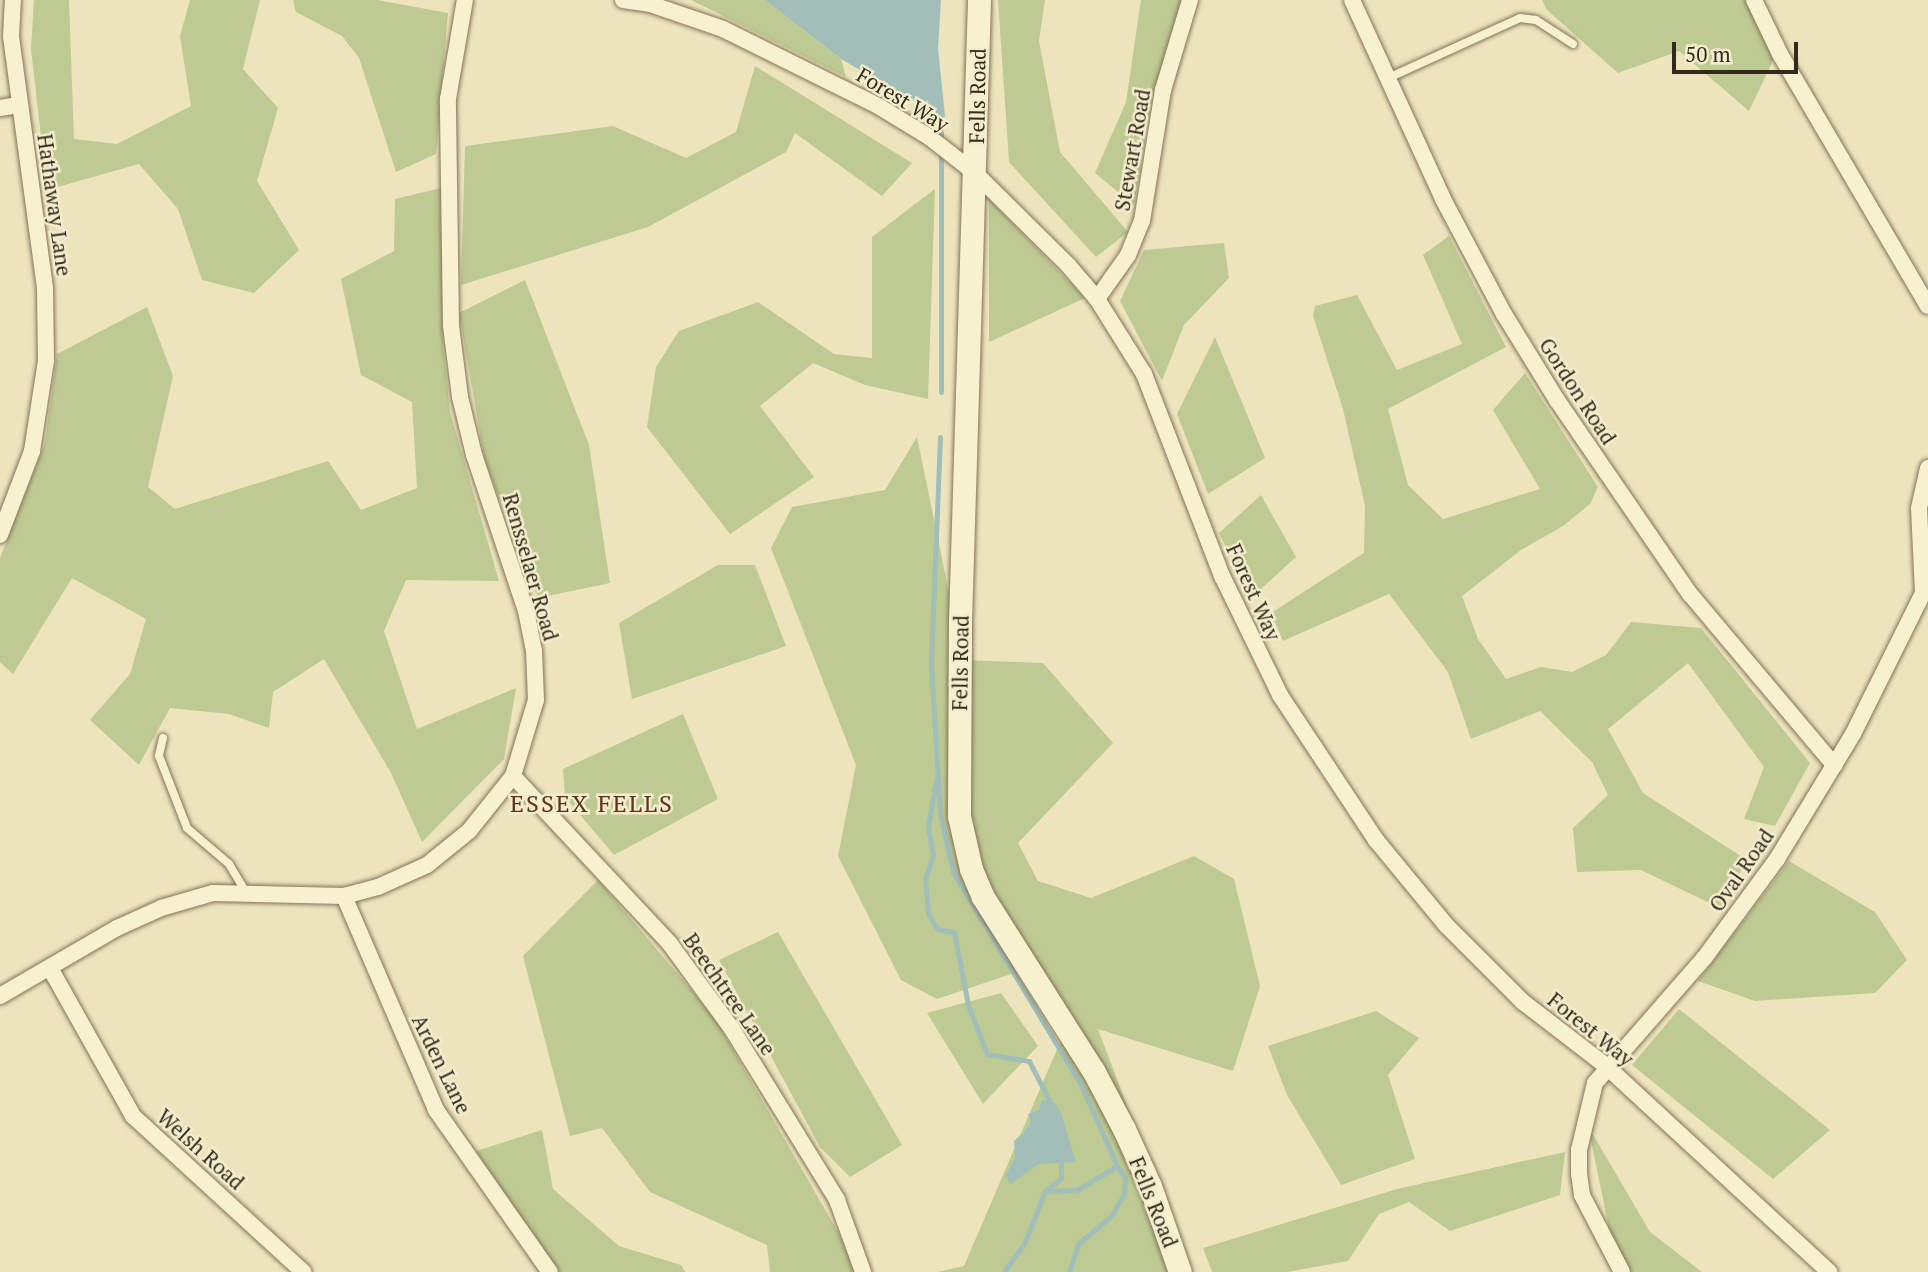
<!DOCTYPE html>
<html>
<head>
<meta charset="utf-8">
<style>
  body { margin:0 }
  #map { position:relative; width:1928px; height:1272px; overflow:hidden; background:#ede4be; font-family:"PT Serif",serif }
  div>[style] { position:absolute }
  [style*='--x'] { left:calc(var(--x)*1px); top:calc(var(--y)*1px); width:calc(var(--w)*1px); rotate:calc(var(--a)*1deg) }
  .green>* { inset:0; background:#bdca92 }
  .water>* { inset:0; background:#a1beb9 }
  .stream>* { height:5px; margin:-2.5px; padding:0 2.5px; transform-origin:2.5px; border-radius:2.5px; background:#a1beb9 }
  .roads { filter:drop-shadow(0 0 2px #847457) drop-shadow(0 0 2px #847457) }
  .lane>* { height:8px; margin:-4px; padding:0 4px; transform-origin:4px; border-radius:4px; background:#f8f1d0 }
  .street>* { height:16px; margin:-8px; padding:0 8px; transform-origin:8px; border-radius:8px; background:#f8f1d0 }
  .secondary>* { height:23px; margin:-11.5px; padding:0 11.5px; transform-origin:11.5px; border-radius:11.5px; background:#f8f1d0 }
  span { translate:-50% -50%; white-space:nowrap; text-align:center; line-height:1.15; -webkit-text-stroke:5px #f4edcd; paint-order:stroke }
  .street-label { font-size:21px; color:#342a1c }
  .quarter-label { font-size:24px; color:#60321c; letter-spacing:2px }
  .scale { position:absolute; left:1672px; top:42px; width:126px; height:32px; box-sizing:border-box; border:4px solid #342a1c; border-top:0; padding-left:9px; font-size:21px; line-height:24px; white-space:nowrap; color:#342a1c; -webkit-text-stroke:5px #f4edcd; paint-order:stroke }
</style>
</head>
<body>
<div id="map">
  <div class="green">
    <div style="clip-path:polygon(34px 0,69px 0,74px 139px,117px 144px,191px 106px,180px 36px,190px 0,260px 0,243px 69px,278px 108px,257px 181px,299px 250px,254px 293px,202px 280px,178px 209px,139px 164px,47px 190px,31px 49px)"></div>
    <div style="clip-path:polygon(293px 0,377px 0,448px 13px,436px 154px,396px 172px,359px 58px,342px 36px,296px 12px)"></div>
    <div style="clip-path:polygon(691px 0,765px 0,841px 59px,846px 77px)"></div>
    <div style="clip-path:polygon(998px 0,1045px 0,1039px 41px,1060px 152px,1128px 232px,1096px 257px,1009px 162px)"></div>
    <div style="clip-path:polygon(1141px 0,1186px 0,1151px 105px,1134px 205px,1095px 173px,1126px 102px)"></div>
    <div style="clip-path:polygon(1542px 0,1762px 0,1781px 44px,1749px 111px,1679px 51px,1618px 73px,1547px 10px)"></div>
    <div style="clip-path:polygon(755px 66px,912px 163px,882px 196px,795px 133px,786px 152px,648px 227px,461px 285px,465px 146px,613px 126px,686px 158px,736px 132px)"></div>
    <div style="clip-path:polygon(441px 188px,443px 344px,450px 412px,499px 581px,406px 580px,384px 631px,417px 729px,516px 688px,504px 759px,422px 842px,391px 773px,324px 659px,273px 692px,269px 728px,229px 714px,170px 708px,139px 765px,90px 720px,130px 674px,146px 619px,72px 578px,13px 674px,0 662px,0 558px,45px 443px,57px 354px,147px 307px,173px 376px,148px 487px,175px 509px,328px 461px,361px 510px,417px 488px,412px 402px,361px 375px,341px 279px,394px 251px,395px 199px)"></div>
    <div style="clip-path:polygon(935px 189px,928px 399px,865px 385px,813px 363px,760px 406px,814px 477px,730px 534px,647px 427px,656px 367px,679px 331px,758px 302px,834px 354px,872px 358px,872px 237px)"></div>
    <div style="clip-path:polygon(989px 199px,1085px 298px,989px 342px)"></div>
    <div style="clip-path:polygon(1449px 236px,1506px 347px,1388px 409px,1408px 485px,1443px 519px,1540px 489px,1493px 410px,1525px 373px,1598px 487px,1590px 504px,1563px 526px,1521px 550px,1462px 596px,1478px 639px,1506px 679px,1541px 667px,1572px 672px,1606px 655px,1631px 622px,1701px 628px,1810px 763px,1775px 826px,1744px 819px,1764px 767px,1688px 663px,1608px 729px,1643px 793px,1747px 860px,1720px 908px,1641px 870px,1577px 872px,1573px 828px,1608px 795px,1592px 762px,1540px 711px,1471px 739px,1448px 672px,1389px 594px,1283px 641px,1271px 613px,1364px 553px,1365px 506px,1343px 409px,1313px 316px,1315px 306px,1357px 295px,1397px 370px,1462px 344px,1423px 255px)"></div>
    <div style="clip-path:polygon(1224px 243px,1229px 278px,1184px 325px,1162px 381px,1120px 301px,1144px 250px)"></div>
    <div style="clip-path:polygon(525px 280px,589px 445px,610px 583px,538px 598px,485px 461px,459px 313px)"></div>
    <div style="clip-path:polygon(1215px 337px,1265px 458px,1208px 494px,1177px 414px)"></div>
    <div style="clip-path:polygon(917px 437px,963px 660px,1043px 663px,1113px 743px,1018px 843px,1038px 881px,1091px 898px,1194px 856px,1234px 879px,1260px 986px,1233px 1071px,1098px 1029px,1190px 1272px,937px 1272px,964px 1266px,1067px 1026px,1029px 968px,937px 999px,901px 980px,838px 856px,856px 765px,771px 548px,792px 507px,885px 490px)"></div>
    <div style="clip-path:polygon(1261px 495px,1296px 557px,1252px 597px,1219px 533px)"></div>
    <div style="clip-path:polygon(718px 565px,755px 565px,786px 646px,632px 699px,619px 623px)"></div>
    <div style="clip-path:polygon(683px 714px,718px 799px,614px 855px,565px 797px,563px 769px)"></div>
    <div style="clip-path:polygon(1789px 861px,1875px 912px,1907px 960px,1875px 993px,1755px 1001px,1698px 981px)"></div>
    <div style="clip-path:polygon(598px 880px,714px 1017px,861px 1272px,770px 1272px,767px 1245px,650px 1192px,602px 1128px,570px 1136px,523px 956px)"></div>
    <div style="clip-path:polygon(778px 932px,902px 1145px,850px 1177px,820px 1147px,719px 960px)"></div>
    <div style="clip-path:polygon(1001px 993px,1038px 1046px,983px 1104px,927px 1013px)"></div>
    <div style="clip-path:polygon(1679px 1009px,1830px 1130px,1773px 1179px,1632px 1065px)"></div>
    <div style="clip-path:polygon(1376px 1011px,1419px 1038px,1388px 1075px,1415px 1159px,1341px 1185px,1287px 1095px,1268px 1046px)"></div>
    <div style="clip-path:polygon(1588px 1126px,1650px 1232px,1702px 1272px,1618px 1272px)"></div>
    <div style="clip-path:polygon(542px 1130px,553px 1189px,619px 1246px,681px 1265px,685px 1272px,557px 1272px,476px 1151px)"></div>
    <div style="clip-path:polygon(1565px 1152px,1560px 1195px,1450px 1231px,1409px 1202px,1379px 1214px,1348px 1261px,1287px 1272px,1212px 1272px,1203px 1248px,1397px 1189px)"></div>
  </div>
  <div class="water">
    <div style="clip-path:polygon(765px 0,941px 0,938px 48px,945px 116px,941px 123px,932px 120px,923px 106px,841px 59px)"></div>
    <div style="clip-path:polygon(1042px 1100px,1055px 1103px,1061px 1113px,1076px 1162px,1038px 1164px,1011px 1184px,1005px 1177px,1015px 1158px,1014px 1141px,1025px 1131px,1031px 1121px,1028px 1114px,1039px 1110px)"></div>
  </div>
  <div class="stream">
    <div style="--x:941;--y:123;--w:269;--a:90"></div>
    <div style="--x:940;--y:437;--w:228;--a:92.3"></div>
    <div style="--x:931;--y:665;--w:149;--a:86.5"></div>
    <div style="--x:940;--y:814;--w:59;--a:77.4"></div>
    <div style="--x:953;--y:872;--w:249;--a:59"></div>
    <div style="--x:1081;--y:1085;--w:89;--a:66"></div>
    <div style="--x:1117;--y:1166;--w:47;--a:149"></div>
    <div style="--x:1077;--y:1190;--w:32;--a:178"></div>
    <div style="--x:1045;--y:1191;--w:55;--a:111.4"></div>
    <div style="--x:1025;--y:1242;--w:37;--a:125"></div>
    <div style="--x:936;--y:780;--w:48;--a:99.7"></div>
    <div style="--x:928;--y:827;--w:28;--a:80"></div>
    <div style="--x:933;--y:855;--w:25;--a:108"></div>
    <div style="--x:925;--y:879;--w:34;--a:85"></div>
    <div style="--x:928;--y:913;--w:18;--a:61"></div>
    <div style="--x:937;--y:929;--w:17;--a:10"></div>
    <div style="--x:954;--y:932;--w:74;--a:79.1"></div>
    <div style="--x:968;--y:1005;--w:53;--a:68.8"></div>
    <div style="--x:987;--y:1054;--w:43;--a:9.5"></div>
    <div style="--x:1029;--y:1061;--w:44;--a:62.9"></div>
    <div style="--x:1045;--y:1191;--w:21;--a:-39"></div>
    <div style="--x:1061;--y:1178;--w:14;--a:-90"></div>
    <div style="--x:1069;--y:1272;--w:29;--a:-72"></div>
    <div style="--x:1078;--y:1244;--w:43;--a:-40.3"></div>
    <div style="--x:1111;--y:1216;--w:26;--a:-59"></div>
    <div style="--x:1124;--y:1194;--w:17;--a:-87"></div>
    <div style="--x:1125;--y:1177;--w:14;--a:-126"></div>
  </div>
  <div class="roads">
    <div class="lane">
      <div style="--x:1386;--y:79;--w:147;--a:-24.5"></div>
      <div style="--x:1520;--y:18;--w:16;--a:7"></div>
      <div style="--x:1536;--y:20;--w:44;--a:33"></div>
      <div style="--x:163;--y:738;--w:18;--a:103"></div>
      <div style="--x:159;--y:756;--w:77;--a:68.7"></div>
      <div style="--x:187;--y:828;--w:55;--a:40.6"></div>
      <div style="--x:229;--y:864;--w:35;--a:59"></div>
    </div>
    <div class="street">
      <div style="--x:623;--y:0;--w:27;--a:8"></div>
      <div style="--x:650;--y:4;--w:77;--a:18.9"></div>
      <div style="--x:723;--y:29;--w:173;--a:26.4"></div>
      <div style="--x:878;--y:106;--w:60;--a:31.3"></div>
      <div style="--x:929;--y:137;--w:58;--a:38"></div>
      <div style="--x:975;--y:173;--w:131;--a:44.7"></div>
      <div style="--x:1068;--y:265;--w:45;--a:49.5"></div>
      <div style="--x:1097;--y:299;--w:89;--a:57.9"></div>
      <div style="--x:1144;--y:374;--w:217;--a:68.9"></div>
      <div style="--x:1222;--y:576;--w:132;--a:64"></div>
      <div style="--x:1280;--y:695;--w:174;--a:56.5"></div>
      <div style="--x:1376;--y:840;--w:110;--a:50.5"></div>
      <div style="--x:1446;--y:925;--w:109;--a:45"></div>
      <div style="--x:1523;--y:1002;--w:105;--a:37.6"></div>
      <div style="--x:1606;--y:1066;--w:304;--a:42.7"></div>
      <div style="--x:1352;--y:0;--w:219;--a:65.4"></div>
      <div style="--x:1443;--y:199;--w:130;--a:62.1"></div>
      <div style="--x:1504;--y:314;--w:101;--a:58.4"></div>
      <div style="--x:1557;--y:400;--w:235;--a:55.6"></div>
      <div style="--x:1690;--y:594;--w:224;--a:49.9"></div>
      <div style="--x:1754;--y:0;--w:60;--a:64.3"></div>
      <div style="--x:1780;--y:54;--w:292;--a:59.6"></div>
      <div style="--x:0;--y:108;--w:19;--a:-9"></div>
      <div style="--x:1097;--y:299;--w:54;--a:-54.8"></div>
      <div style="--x:1128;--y:255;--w:37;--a:-68"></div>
      <div style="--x:1142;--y:221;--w:133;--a:-80.9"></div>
      <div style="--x:1163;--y:90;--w:94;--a:-73.3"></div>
      <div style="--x:0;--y:535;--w:90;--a:-69.1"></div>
      <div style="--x:32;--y:451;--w:91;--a:-81.2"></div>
      <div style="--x:46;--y:361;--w:73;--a:-90.8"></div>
      <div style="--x:45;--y:288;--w:254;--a:-97.7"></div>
      <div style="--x:11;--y:36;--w:36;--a:-87"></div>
      <div style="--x:513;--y:776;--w:230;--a:46.9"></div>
      <div style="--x:670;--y:944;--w:105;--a:53.9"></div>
      <div style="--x:732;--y:1029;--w:201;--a:58.4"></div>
      <div style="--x:837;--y:1200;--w:77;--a:70.1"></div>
      <div style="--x:344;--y:896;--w:233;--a:66.7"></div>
      <div style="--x:436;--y:1110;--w:198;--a:54.9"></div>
      <div style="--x:50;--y:968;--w:170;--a:60.7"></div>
      <div style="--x:133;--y:1116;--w:231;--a:42.5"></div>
      <div style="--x:0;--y:996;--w:135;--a:-30.2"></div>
      <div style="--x:117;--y:928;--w:48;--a:-24.4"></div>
      <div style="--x:161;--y:908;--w:54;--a:-16.1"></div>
      <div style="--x:213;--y:893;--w:131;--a:1.3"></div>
      <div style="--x:344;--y:896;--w:35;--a:-15"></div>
      <div style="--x:378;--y:887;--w:54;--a:-24.2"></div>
      <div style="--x:427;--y:865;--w:54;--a:-39"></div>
      <div style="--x:469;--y:831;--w:70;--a:-51.3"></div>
      <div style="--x:513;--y:776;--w:79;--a:-73.2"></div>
      <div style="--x:536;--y:700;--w:49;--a:-92.3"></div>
      <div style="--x:534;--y:651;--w:41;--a:-101.3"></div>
      <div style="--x:526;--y:611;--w:164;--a:-108.4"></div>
      <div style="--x:474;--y:455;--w:60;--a:-103.6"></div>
      <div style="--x:460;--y:397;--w:72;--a:-97.2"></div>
      <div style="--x:451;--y:326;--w:227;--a:-90.8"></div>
      <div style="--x:448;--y:99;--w:100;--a:-80.3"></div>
      <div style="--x:1622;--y:1272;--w:87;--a:-117.5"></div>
      <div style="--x:1582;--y:1195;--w:21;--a:-98"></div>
      <div style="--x:1579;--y:1174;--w:24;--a:-90"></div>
      <div style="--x:1579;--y:1150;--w:69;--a:-76.6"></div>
      <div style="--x:1595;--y:1083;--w:167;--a:-48.9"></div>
      <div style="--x:1705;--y:957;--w:122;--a:-53.7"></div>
      <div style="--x:1777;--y:859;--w:146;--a:-58.7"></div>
      <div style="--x:1853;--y:734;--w:157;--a:-63.6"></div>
      <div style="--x:1923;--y:593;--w:85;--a:-92.7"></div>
      <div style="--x:1919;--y:508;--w:41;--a:-77.3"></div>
    </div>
    <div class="secondary">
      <div style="--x:979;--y:0;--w:621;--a:91.75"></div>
      <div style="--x:960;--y:621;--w:195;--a:90.3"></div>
      <div style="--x:959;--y:816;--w:54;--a:77.2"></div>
      <div style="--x:971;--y:869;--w:30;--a:67"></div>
      <div style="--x:983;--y:897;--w:205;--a:57.6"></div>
      <div style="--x:1093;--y:1070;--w:67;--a:62.3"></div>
      <div style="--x:1124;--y:1129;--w:63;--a:65.5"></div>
      <div style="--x:1150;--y:1186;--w:91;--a:70.8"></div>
    </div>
  </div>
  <div class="street-label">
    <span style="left:977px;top:96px;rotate:-89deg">Fells Road</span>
    <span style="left:903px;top:99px;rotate:31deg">Forest Way</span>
    <span style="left:1132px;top:150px;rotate:-80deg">Stewart Road</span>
    <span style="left:55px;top:205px;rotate:82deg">Hathaway Lane</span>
    <span style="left:1578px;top:391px;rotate:57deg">Gordon Road</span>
    <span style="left:531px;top:567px;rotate:74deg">Rensselaer Road</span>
    <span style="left:1254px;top:592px;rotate:66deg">Forest Way</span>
    <span style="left:960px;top:663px;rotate:-89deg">Fells Road</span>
    <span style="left:1741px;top:870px;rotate:-55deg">Oval Road</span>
    <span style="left:730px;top:994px;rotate:55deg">Beechtree Lane</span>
    <span style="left:1591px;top:1029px;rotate:39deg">Forest Way</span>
    <span style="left:442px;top:1064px;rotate:64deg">Arden Lane</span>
    <span style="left:201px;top:1149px;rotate:42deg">Welsh Road</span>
    <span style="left:1154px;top:1202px;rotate:68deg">Fells Road</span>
  </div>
  <div class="quarter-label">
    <span style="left:592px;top:804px">ESSEX FELLS</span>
  </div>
  <div class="scale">50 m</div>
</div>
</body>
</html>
